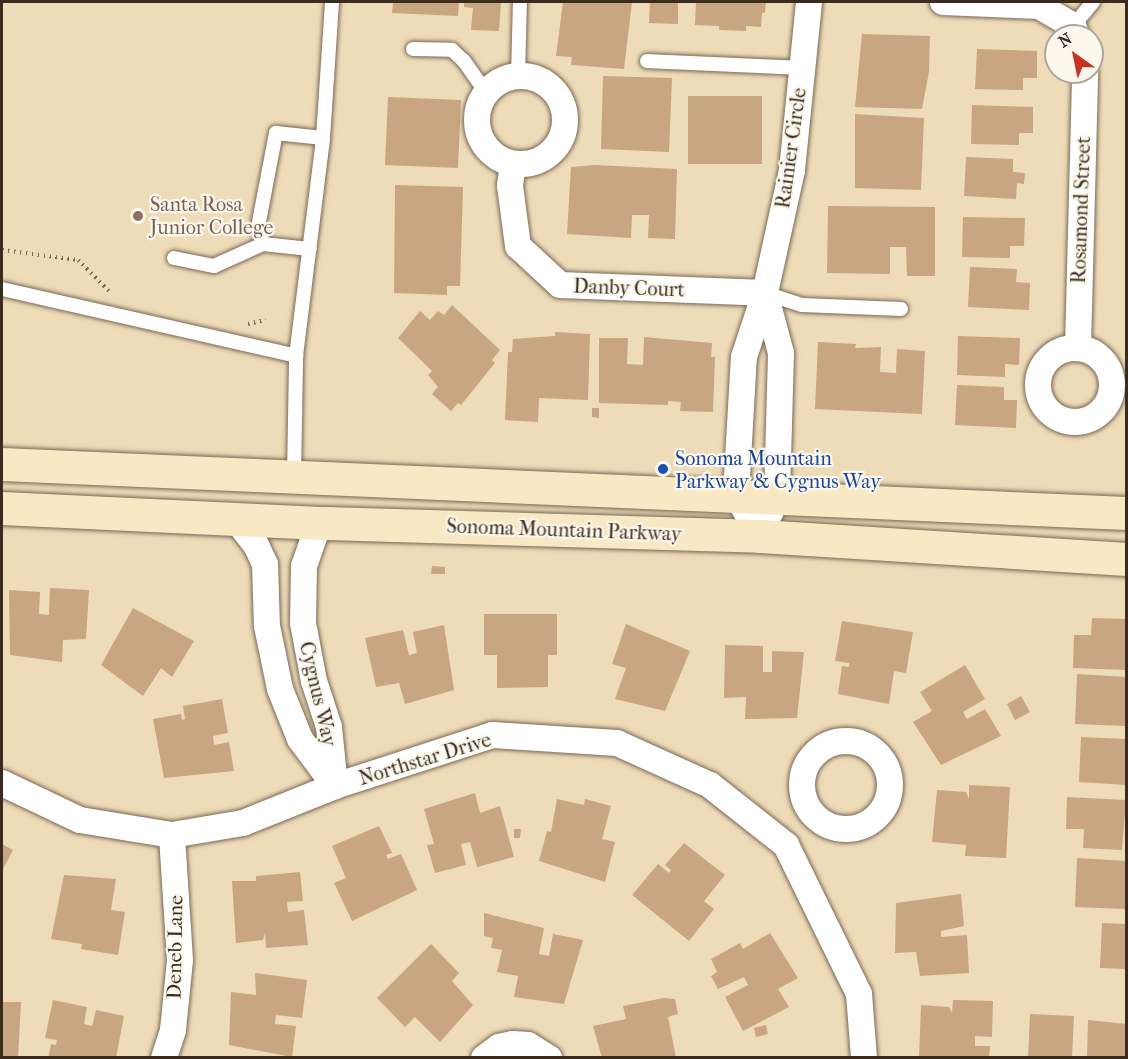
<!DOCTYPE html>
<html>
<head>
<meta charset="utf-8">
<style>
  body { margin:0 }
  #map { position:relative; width:1128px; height:1059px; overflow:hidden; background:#eedcb9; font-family:"IM FELL French Canon",serif }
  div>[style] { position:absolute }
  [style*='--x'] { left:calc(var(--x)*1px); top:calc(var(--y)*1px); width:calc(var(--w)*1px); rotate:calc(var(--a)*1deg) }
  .building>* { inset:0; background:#c7a681 }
  .path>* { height:4px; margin-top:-2px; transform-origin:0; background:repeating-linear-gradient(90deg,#7a6854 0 1.5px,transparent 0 6px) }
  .roads { filter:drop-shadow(0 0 2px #7a6854) drop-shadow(0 0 2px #7a6854) }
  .service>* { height:14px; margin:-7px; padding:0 7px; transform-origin:7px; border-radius:7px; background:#fff }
  .minor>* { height:26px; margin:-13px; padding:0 13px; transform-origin:13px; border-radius:13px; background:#fff }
  .minor>.ring { margin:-13px; padding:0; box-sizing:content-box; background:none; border:26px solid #fff; border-radius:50% }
  .secondary>* { height:33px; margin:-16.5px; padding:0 16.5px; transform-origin:16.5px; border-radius:16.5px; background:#f8e8c3 }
  .dots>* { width:16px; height:16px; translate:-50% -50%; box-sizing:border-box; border:3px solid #fbf7ec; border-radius:50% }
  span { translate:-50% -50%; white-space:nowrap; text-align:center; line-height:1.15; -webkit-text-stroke:4.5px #fbf7ec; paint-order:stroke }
  .street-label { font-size:20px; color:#3b2a1e }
  .education-label { font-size:20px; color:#785e54 }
  .left { translate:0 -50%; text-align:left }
  .transit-label { font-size:20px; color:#164399 }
  .frame { position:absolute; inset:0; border:3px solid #3b2a1e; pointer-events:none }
  .north { position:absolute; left:1044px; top:24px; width:60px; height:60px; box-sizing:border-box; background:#fbf7ec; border:2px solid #aea59a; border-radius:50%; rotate:327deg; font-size:16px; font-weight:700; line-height:24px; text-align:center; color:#3b2a1e }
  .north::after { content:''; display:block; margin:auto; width:21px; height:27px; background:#c8321e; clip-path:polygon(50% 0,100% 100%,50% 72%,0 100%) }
</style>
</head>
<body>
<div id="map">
  <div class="building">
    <div style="clip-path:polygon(393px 2px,459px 2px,458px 16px,392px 13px)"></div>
    <div style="clip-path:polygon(464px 2px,501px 2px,499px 31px,471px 30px,473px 8px,464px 7px)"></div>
    <div style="clip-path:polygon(563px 2px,632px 2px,624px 69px,571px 65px,572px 57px,556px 56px)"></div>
    <div style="clip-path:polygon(650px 2px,678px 2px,678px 24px,649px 23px)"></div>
    <div style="clip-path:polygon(696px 2px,766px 2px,765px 13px,762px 13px,761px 27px,746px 26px,746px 31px,719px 30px,719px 26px,695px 25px)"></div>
    <div style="clip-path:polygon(862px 34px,930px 36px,929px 72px,922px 109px,855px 107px)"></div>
    <div style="clip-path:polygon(977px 49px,1037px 51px,1037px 78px,1023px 78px,1023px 90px,975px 89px)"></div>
    <div style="clip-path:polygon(603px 76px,672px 78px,669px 152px,601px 149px)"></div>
    <div style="clip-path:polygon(688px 96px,762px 96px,762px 164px,688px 164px)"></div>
    <div style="clip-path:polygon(388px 97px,461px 100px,458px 168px,385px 165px)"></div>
    <div style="clip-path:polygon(972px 105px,1033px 107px,1033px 133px,1019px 133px,1019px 145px,971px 144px)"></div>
    <div style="clip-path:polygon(855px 114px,924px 118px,921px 190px,855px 188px)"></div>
    <div style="clip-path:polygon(966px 157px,1013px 159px,1013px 172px,1025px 173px,1024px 184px,1017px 183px,1016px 199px,964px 196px)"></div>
    <div style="clip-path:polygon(595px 165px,677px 169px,675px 239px,648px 238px,649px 215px,632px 215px,631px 238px,567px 234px,571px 167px)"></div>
    <div style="clip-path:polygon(395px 185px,463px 187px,460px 286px,447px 286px,447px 295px,394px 293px)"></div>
    <div style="clip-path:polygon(828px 206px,935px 207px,935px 276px,907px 276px,906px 247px,890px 247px,890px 274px,827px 273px)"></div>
    <div style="clip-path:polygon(963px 217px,1025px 218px,1024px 246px,1010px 246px,1010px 258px,962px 257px)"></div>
    <div style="clip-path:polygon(970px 267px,1017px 269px,1016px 282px,1030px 283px,1029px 310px,968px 307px)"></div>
    <div style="clip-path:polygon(452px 305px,500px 350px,492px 360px,495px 363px,461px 405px,458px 403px,451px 411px,432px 394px,438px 387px,428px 375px,432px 371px,398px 338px,420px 311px,430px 320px,438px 311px,444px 315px)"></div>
    <div style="clip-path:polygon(555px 332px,590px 334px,588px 400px,539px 398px,538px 422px,505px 420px,508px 352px,512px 352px,513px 339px,555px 336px)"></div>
    <div style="clip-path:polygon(958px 336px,1020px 338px,1019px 365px,1005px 364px,1005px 377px,957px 375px)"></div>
    <div style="clip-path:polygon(644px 337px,712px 343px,711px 357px,715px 357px,713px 412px,680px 411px,681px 402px,668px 401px,668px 405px,599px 403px,599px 338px,628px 338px,627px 364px,643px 365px)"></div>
    <div style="clip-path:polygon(818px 342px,856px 344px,855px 348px,881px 347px,880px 372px,896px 373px,897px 349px,925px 351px,922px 414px,815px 409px)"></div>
    <div style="clip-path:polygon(957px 385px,1004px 387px,1004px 400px,1017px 400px,1016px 428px,955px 425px)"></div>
    <div style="clip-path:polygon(592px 408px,599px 408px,599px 418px,592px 417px)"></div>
    <div style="clip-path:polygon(432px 566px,445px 567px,445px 574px,431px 574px)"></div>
    <div style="clip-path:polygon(50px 588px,89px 590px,86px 639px,63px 640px,62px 662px,10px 655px,9px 590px,40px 592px,39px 614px,49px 615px)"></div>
    <div style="clip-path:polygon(133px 608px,194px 641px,172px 677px,161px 668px,143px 696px,101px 665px)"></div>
    <div style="clip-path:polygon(484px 614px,557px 614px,557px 655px,548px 655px,548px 687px,497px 688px,497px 655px,484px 655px)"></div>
    <div style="clip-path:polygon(1092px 618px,1126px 619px,1126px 670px,1073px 668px,1074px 635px,1091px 635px)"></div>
    <div style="clip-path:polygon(842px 621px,913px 632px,906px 673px,894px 671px,889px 704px,838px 694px,842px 666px,849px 667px,849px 663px,835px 661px)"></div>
    <div style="clip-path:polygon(626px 624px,690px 651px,665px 711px,615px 699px,626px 668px,612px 664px)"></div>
    <div style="clip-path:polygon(444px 625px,454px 690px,405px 704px,399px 683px,376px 687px,365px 638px,403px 630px,409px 655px,417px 653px,413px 632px)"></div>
    <div style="clip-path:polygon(725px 645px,763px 646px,763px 672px,772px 672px,772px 651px,804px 652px,797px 718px,745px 719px,746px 697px,724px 698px)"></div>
    <div style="clip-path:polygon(965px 665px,985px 699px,963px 712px,967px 719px,985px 709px,1001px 736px,941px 765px,913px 722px,932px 711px,920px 692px)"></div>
    <div style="clip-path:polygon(1077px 674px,1126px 677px,1126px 726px,1075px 724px)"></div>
    <div style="clip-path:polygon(1021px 696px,1030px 712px,1015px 720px,1007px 704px)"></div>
    <div style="clip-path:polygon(222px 699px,228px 733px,213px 736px,214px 745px,229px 742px,234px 771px,164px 778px,153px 719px,181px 714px,182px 720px,185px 719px,183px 706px)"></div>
    <div style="clip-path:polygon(1081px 737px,1126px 739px,1126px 785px,1079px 782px)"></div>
    <div style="clip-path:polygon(969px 785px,1010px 787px,1006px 858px,965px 856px,966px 845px,932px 842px,937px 790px,966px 792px,969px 799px)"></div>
    <div style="clip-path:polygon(475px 793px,480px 813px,500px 806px,514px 857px,477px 867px,470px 842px,461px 844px,466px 865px,435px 873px,427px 845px,434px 844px,424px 809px)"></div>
    <div style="clip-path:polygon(1067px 797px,1126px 800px,1122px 850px,1083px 848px,1084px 829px,1066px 829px)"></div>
    <div style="clip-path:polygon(557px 799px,584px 805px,585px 799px,611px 806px,602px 839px,615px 842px,605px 882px,539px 861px,547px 831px,551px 832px)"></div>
    <div style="clip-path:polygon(379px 826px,392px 853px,386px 855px,388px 859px,401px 854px,417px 890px,352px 921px,334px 883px,346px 878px,332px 846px)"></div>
    <div style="clip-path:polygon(514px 829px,521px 829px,520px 838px,514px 838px)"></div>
    <div style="clip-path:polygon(684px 843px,725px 875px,704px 901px,714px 909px,689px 941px,632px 895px,658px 864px,669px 873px,671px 870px,665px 865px)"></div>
    <div style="clip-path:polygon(2px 844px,13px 850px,2px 871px)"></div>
    <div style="clip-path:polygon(1077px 858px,1126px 861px,1126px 909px,1075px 907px)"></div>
    <div style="clip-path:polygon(300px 872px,303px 901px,287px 902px,288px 912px,304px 910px,308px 945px,266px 948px,265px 933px,263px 940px,236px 943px,232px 881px,256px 881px,256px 876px)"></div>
    <div style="clip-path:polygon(64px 875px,116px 879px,111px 910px,125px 912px,118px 955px,81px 949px,82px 944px,51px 939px)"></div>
    <div style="clip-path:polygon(961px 894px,964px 926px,941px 931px,941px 937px,967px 935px,969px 973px,920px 976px,916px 952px,895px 953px,896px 903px)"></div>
    <div style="clip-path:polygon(484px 913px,544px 928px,539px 954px,549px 956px,553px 934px,583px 940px,564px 1004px,514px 997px,518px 976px,497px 972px,502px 950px,491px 948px,493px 938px,484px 936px)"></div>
    <div style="clip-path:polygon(1102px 923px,1126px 924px,1126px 969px,1100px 968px)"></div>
    <div style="clip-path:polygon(770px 933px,798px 978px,778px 989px,789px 1007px,743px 1031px,725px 997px,748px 985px,744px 977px,718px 989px,711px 976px,717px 972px,711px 959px,740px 943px,743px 949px)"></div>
    <div style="clip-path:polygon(431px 944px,459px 973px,452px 981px,473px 1005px,440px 1042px,415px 1017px,405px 1027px,377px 998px)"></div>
    <div style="clip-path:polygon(255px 973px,307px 980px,302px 1018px,276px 1015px,275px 1024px,296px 1026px,292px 1057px,229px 1045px,231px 992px,256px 995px)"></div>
    <div style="clip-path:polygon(664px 998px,675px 999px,678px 1014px,668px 1017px,676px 1058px,602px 1058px,593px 1026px,626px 1019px,623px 1006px)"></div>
    <div style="clip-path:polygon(53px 1000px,87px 1007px,84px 1024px,92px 1026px,96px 1010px,124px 1016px,116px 1058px,48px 1058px,51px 1044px,56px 1045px,57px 1040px,45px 1038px)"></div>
    <div style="clip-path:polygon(953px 1000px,993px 1001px,992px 1037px,975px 1036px,975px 1046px,990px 1046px,989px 1058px,919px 1058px,921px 1005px,949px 1007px,952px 1013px)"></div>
    <div style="clip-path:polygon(2px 1002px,21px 1002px,18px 1058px,2px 1058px)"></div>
    <div style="clip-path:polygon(1030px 1014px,1074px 1016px,1072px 1058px,1028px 1058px)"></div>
    <div style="clip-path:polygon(1088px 1020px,1126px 1024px,1126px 1058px,1087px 1058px)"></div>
    <div style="clip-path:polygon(766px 1025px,768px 1034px,756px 1037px,754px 1028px)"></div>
  </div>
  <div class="path">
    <div style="--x:2;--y:250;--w:77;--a:7.5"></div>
    <div style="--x:78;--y:260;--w:44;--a:45"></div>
    <div style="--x:248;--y:324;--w:18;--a:-13"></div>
  </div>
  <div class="roads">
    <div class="service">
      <div style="--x:1073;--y:26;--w:31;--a:-50"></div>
      <div style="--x:413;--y:49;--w:39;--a:1"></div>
      <div style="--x:452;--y:50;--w:16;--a:43"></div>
      <div style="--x:464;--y:61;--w:38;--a:55"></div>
      <div style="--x:647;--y:61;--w:155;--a:2.6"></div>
      <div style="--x:518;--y:76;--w:74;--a:-88.5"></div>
      <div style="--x:263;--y:244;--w:18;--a:-106"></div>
      <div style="--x:258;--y:227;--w:96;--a:-79.2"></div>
      <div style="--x:276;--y:133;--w:47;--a:6.1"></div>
      <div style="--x:174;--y:258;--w:41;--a:11.3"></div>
      <div style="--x:214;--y:266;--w:54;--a:-24.2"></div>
      <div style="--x:263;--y:244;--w:47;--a:6.1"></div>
      <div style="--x:2;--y:289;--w:302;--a:12.8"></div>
      <div style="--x:765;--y:293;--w:39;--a:18"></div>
      <div style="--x:802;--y:305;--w:99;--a:2.3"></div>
      <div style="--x:294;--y:476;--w:120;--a:-89"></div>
      <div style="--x:296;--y:356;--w:220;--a:-82.9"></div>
      <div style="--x:323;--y:138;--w:136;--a:-86.2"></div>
    </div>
    <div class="minor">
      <div style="--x:943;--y:2;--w:96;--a:2.4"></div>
      <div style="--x:1039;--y:6;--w:39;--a:30"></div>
      <div style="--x:1073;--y:26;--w:11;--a:68"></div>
      <div class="ring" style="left:477px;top:76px;width:62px;height:62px"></div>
      <div style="--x:513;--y:164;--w:22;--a:98"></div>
      <div style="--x:510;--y:186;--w:61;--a:82.4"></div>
      <div style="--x:518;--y:246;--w:57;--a:42.9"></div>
      <div style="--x:560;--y:285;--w:205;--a:2.2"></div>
      <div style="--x:765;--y:293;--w:62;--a:75.1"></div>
      <div style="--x:781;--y:353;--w:143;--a:91.6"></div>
      <div style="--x:777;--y:496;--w:18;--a:112"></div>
      <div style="--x:1078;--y:347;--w:275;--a:-88.5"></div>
      <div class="ring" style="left:1038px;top:348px;width:48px;height:48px"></div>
      <div style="--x:234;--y:517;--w:36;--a:52"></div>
      <div style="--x:256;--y:545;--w:21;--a:65"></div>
      <div style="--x:265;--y:564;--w:62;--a:88.2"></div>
      <div style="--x:267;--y:626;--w:64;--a:78.3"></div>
      <div style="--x:280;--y:689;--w:54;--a:68.2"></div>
      <div style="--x:300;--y:739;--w:59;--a:53.3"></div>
      <div style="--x:319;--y:523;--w:46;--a:109.2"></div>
      <div style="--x:304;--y:566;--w:57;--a:91"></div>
      <div style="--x:303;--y:623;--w:59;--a:79.3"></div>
      <div style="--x:314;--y:681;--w:48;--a:71.9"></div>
      <div style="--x:329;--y:727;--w:59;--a:84.2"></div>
      <div style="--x:760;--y:536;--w:48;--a:-119.7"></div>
      <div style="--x:736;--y:494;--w:137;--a:-86.7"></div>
      <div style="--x:744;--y:357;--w:67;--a:-71.8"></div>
      <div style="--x:765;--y:293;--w:126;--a:-77.6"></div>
      <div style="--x:792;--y:170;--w:169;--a:-84.2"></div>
      <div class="ring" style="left:802px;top:741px;width:62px;height:62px"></div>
      <div style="--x:2;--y:783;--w:86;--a:25.4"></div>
      <div style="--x:80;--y:820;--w:93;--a:9.3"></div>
      <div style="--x:172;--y:835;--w:72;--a:-9.6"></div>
      <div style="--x:243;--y:823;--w:99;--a:-21.9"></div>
      <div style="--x:335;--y:786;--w:166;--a:-17.9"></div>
      <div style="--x:493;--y:735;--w:124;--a:3.7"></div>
      <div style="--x:617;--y:743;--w:102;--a:24.3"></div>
      <div style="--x:710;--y:785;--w:97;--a:38.3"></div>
      <div style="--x:786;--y:845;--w:166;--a:63.9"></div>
      <div style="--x:859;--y:994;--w:64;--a:85.5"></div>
      <div style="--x:164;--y:1058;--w:29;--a:-72"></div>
      <div style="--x:173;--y:1030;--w:70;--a:-84.3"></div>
      <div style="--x:180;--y:960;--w:125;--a:-93.7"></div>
      <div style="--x:484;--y:1058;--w:19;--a:-36"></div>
      <div style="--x:499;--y:1047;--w:14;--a:-12"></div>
      <div style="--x:513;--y:1044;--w:15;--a:4"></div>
      <div style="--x:528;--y:1045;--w:25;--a:32"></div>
    </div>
    <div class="secondary">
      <div style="--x:2;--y:464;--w:1125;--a:2.5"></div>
      <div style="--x:2;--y:508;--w:324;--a:2.7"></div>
      <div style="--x:326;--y:523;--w:434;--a:1.7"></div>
      <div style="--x:760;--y:536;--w:367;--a:3.6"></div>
    </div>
  </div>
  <div class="dots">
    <div style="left:138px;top:216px;background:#8d6e63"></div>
    <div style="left:663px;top:469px;background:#1a4fb4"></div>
  </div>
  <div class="street-label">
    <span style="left:791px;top:148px;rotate:-82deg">Rainier Circle</span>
    <span style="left:1081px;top:210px;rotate:-88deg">Rosamond Street</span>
    <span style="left:629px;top:288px;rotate:2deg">Danby Court</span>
    <span style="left:564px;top:530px;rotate:2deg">Sonoma Mountain Parkway</span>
    <span style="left:318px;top:694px;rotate:77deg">Cygnus Way</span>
    <span style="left:425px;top:759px;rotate:-17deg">Northstar Drive</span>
    <span style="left:175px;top:947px;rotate:-89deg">Deneb Lane</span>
  </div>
  <div class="education-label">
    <span class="left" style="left:150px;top:216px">Santa Rosa<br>Junior College</span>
  </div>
  <div class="transit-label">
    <span class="left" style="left:675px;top:470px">Sonoma Mountain<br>Parkway &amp; Cygnus Way</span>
  </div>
  <div class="frame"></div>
  <div class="north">N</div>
</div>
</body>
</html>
